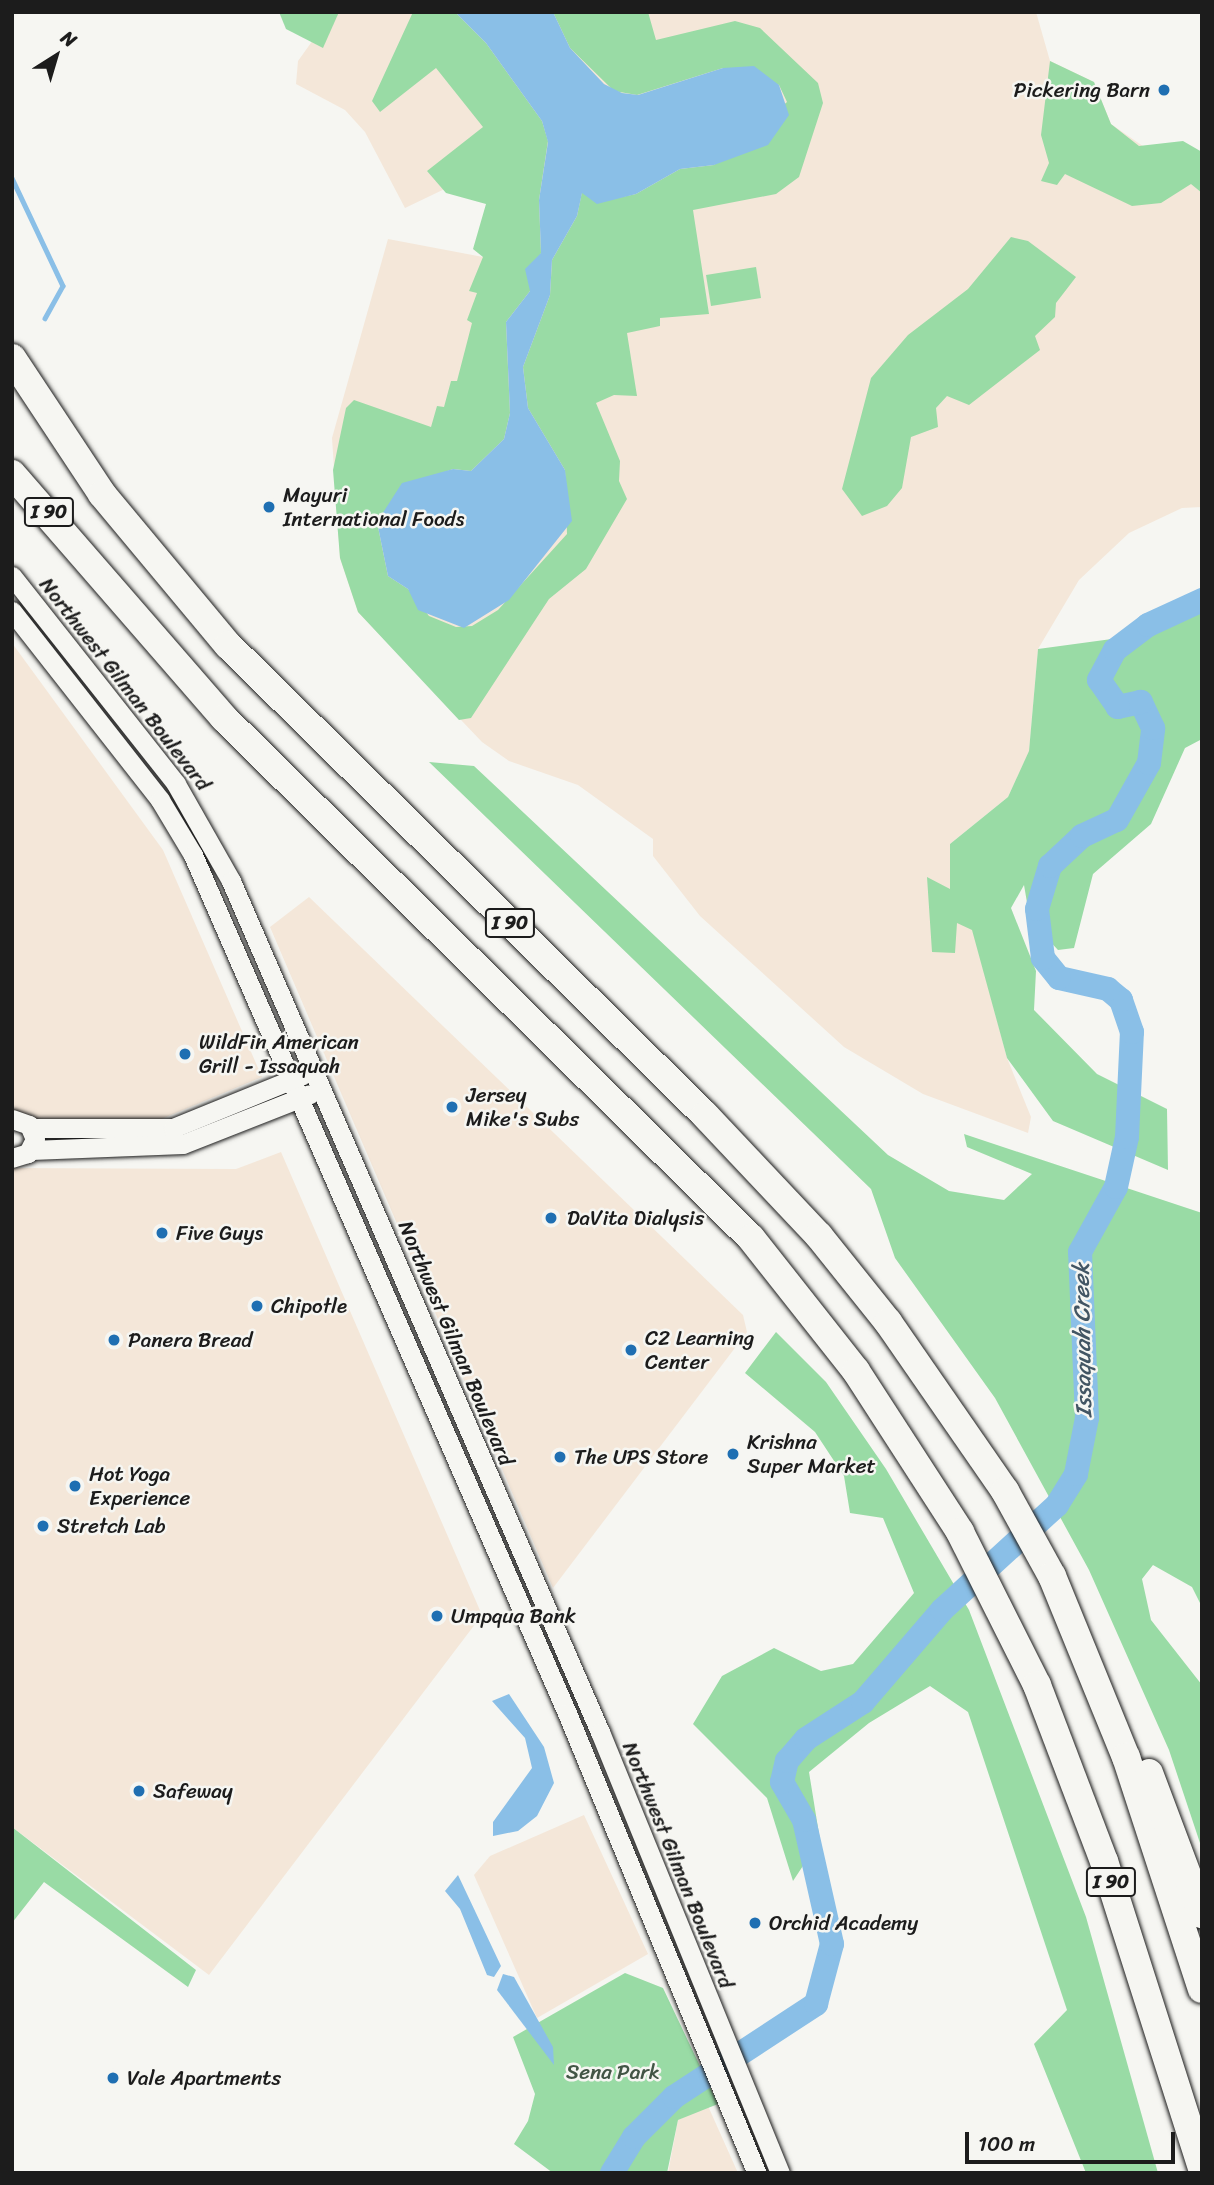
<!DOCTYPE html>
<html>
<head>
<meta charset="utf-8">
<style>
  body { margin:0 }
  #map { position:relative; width:1214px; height:2185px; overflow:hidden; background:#f6f6f2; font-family:Sriracha,sans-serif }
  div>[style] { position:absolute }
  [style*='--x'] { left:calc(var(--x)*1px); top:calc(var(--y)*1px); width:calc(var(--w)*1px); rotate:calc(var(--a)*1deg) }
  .built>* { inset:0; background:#f4e7d9 }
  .green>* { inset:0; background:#99dba5 }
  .water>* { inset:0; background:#8abfe7 }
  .stream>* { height:4.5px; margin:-2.25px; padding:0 2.25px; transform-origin:2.25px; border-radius:2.25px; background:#8abfe7 }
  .river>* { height:24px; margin:-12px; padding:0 12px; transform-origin:12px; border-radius:12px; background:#8abfe7 }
  .roads { filter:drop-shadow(0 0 2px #1c1c1c) drop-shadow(0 0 2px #1c1c1c) }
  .tertiary>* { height:19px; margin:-9.5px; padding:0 9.5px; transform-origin:9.5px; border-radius:9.5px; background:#f6f6f2 }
  .motorway>* { height:28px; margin:-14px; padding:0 14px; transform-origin:14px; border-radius:14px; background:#f6f6f2 }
  .dots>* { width:19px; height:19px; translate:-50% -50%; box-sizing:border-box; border:4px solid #f6f6f2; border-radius:50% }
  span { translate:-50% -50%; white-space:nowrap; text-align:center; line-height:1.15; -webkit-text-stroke:5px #f6f6f2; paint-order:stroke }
  .shield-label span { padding:2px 5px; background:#f6f6f2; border:2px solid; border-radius:5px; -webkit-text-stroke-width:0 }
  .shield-label { font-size:19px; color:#1c1c1c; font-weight:700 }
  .poi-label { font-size:21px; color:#1c1c1c }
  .right { translate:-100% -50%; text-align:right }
  .left { translate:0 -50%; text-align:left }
  .street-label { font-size:21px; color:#1c1c1c }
  .park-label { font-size:21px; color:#425545 }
  .water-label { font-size:23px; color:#425563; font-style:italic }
  .frame { position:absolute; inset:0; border:14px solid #1c1c1c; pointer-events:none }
  .north { position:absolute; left:21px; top:21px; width:70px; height:70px; -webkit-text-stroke:5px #f6f6f2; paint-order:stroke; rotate:37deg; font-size:19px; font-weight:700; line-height:28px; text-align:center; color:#1c1c1c }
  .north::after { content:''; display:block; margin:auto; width:24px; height:32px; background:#1c1c1c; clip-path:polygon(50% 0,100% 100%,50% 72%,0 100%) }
  .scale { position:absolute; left:965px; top:2132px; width:210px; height:32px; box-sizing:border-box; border:4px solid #1c1c1c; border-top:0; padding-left:9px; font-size:21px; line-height:24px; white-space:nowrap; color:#1c1c1c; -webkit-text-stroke:5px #f6f6f2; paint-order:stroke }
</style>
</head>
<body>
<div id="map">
  <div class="built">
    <div style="clip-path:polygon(333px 12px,1036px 12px,1050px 61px,1094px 82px,1111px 124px,1202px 187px,1202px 507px,1182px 508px,1129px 533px,1079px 580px,1038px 649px,1029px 752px,1008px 797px,950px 844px,1007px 1058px,1031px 1117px,1028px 1133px,923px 1094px,844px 1047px,700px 916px,653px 856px,653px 839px,578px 785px,509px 761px,482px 742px,358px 612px,340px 558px,332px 438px,388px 239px,483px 257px,503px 212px,455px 184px,405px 208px,365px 132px,345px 110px,296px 84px,298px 61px)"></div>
    <div style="clip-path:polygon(12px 643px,163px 850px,262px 1077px,152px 1123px,12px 1121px)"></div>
    <div style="clip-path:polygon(309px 897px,743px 1315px,747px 1332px,553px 1588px,270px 927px)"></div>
    <div style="clip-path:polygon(281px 1152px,482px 1615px,209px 1975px,12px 1827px,12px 1168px,236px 1169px)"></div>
    <div style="clip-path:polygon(584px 1815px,648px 1954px,537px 2018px,474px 1875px,490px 1856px)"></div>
    <div style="clip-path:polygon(708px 2106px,738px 2173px,668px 2173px,678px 2120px)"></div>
  </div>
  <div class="green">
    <div style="clip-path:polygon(279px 12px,339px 12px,323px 48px,286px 29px)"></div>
    <div style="clip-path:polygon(413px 12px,455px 12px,486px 43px,542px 121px,548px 141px,539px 200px,541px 253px,530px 291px,506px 322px,510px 413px,504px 439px,471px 471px,453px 469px,409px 485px,377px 522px,388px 576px,408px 589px,429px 616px,456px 627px,472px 626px,498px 610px,567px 534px,565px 470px,528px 408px,523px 367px,550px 295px,552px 260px,577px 216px,582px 192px,603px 201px,636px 194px,680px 169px,714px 165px,787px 102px,779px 85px,723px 68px,637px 95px,614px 91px,570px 48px,553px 12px,648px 12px,656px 40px,735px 21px,760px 28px,818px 83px,823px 103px,799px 177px,776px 194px,693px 210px,709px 314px,660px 318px,660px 326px,627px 333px,637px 396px,614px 395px,596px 403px,620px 461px,619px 481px,627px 499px,586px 569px,549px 599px,471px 718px,459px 720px,358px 612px,340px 558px,333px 470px,346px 408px,354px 400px,431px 427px,437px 406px,444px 407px,451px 381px,457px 381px,472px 323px,467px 320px,477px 293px,469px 291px,483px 257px,473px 249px,486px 204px,446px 193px,427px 171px,483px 127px,436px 68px,380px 112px,372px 101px)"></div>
    <div style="clip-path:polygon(1050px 61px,1094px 82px,1111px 124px,1139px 146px,1183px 141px,1202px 152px,1202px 193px,1191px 184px,1161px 203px,1132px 206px,1065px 174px,1057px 185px,1041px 181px,1049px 163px,1041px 135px)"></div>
    <div style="clip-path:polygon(1011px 237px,1028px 241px,1076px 277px,1056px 303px,1055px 317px,1035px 336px,1040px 350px,969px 405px,947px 396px,936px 408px,938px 427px,911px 437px,902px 488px,887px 506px,862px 516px,842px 489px,871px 378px,908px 335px,968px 289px)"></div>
    <div style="clip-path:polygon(756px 267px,761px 298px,711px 306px,706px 275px)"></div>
    <div style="clip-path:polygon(1202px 612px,1202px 739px,1185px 748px,1151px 824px,1093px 874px,1074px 948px,1058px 950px,1030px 920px,1024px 885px,1011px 908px,1036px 971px,1034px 1010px,1097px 1074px,1167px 1109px,1168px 1170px,1053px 1121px,1007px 1058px,972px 930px,957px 923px,955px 953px,932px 952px,927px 877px,950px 889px,950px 844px,1008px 797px,1029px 751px,1038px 649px,1156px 633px)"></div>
    <div style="clip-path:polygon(429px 762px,474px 766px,888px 1155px,949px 1191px,1004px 1200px,1032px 1174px,967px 1147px,964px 1134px,1202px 1213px,1202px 1607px,1192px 1587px,1153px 1565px,1142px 1579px,1151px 1620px,1202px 1685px,1202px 1849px,1169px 1750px,1089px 1570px,995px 1398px,895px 1258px,871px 1189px)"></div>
    <div style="clip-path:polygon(776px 1332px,826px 1382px,886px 1469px,969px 1610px,1086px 1917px,1158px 2173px,1086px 2173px,1034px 2044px,1067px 2010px,968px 1712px,930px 1686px,869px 1723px,809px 1772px,820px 1840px,793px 1881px,767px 1798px,693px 1724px,722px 1676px,774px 1648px,821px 1671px,853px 1664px,914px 1593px,883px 1518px,850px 1513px,844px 1476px,815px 1432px,745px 1373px)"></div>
    <div style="clip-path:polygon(12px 1827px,196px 1970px,188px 1987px,44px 1882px,12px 1923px)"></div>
    <div style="clip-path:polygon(625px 1973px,663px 1988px,718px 2104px,678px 2120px,667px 2173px,553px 2173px,514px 2144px,528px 2121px,535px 2094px,513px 2037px)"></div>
  </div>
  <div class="water">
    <div style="clip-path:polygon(455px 12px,553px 12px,570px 48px,604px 84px,622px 93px,638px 95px,723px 68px,754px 66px,779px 85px,789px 115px,768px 145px,714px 165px,680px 169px,636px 194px,597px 204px,582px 193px,577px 216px,552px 260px,550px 295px,523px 367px,528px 408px,565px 470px,572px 521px,509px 600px,464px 628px,418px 610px,408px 589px,388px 576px,377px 522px,402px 483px,453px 469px,471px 471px,504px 439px,510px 413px,506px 322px,530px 291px,525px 269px,541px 253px,539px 200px,548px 142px,542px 121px,486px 43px)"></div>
    <div style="clip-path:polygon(509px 1694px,544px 1747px,554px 1783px,537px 1816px,518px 1831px,493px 1836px,493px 1822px,532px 1768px,525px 1738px,492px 1701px)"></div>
    <div style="clip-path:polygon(458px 1875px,501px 1966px,494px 1977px,487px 1975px,460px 1909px,445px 1891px)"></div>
    <div style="clip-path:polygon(503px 1974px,514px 1977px,553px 2047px,554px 2065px,497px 1990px)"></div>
  </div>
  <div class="stream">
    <div style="--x:12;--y:178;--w:119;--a:64.7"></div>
    <div style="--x:63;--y:286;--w:37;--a:119"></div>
  </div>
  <div class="river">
    <div style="--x:612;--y:2173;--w:42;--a:-58.6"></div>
    <div style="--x:634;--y:2137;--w:57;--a:-45"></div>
    <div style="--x:674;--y:2097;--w:170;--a:-33.2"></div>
    <div style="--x:816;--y:2004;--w:62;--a:-75.1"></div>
    <div style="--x:832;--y:1944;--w:127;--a:-102.7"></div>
    <div style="--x:804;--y:1820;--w:44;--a:-120.1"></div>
    <div style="--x:782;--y:1782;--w:22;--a:-77"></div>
    <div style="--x:787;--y:1761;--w:29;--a:-49"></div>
    <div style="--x:806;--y:1739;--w:68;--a:-33"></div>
    <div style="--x:863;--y:1702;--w:121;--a:-49.3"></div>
    <div style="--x:942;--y:1610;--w:156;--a:-42.4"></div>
    <div style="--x:1057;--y:1505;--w:36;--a:-58"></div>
    <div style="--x:1076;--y:1474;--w:57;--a:-78.9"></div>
    <div style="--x:1087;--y:1418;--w:166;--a:-92.4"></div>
    <div style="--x:1080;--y:1252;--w:74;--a:-61"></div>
    <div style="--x:1116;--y:1187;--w:51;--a:-77.6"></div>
    <div style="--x:1127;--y:1137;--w:105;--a:-87.3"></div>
    <div style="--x:1132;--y:1032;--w:34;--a:-109"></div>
    <div style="--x:1121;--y:1000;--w:17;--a:-140"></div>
    <div style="--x:1108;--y:989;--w:50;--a:-167.3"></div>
    <div style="--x:1059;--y:978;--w:26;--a:-129"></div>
    <div style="--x:1043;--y:958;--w:49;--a:-97"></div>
    <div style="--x:1037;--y:909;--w:45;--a:-73.2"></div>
    <div style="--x:1050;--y:866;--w:44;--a:-43.2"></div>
    <div style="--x:1082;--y:836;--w:38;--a:-25"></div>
    <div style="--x:1117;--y:820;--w:65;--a:-60.7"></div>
    <div style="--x:1149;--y:763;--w:35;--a:-83"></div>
    <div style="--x:1153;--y:728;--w:29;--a:-115"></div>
    <div style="--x:1141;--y:702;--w:24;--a:168"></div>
    <div style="--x:1118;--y:707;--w:33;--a:-125"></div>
    <div style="--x:1099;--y:680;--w:34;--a:-62"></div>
    <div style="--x:1115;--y:650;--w:41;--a:-37.1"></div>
    <div style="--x:1148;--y:625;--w:60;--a:-24.8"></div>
  </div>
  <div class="roads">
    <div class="tertiary">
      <div style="--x:12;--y:576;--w:265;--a:51.7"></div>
      <div style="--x:176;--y:784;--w:112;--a:60.4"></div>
      <div style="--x:231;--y:881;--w:928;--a:66.56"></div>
      <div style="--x:600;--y:1732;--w:476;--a:67.8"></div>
      <div style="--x:12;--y:611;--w:240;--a:51.9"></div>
      <div style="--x:160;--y:800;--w:64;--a:59"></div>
      <div style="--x:193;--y:855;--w:936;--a:66.45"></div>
      <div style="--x:567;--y:1713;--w:498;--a:67.6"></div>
      <div style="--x:12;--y:1119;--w:18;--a:19"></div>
      <div style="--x:29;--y:1125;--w:15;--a:67"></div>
      <div style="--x:35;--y:1139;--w:16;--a:117"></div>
      <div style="--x:28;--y:1153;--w:17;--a:163"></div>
      <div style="--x:32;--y:1128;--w:141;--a:0"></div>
      <div style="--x:173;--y:1128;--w:140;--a:-22.2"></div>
      <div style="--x:31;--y:1150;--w:152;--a:-2.3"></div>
      <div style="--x:183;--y:1144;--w:136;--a:-21.5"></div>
    </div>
    <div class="motorway">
      <div style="--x:12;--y:358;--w:163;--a:56.5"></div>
      <div style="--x:102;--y:494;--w:197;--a:50.2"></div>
      <div style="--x:228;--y:645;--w:670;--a:44.58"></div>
      <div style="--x:705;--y:1115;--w:166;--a:46.7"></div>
      <div style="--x:819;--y:1236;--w:110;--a:51.3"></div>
      <div style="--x:888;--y:1322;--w:206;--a:55.3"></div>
      <div style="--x:1005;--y:1491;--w:97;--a:61.1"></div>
      <div style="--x:1052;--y:1576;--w:196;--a:67.8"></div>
      <div style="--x:1126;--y:1757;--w:244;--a:71.9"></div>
      <div style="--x:12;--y:474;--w:323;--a:49"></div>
      <div style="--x:224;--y:718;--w:740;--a:44.62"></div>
      <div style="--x:751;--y:1238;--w:169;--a:51.7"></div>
      <div style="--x:856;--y:1371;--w:192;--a:57.1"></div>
      <div style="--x:960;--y:1532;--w:171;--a:63.3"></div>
      <div style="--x:1037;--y:1685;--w:188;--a:69.2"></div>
      <div style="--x:1104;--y:1861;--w:323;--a:72.3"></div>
      <div style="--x:1149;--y:1773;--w:151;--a:69.4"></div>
    </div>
  </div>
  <div class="dots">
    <div style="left:1164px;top:90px;background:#1f6fb2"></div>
    <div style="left:269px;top:507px;background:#1f6fb2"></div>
    <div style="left:185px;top:1054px;background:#1f6fb2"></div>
    <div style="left:452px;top:1107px;background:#1f6fb2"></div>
    <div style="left:551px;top:1218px;background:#1f6fb2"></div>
    <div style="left:162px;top:1233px;background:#1f6fb2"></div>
    <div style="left:257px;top:1306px;background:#1f6fb2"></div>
    <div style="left:114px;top:1340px;background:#1f6fb2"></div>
    <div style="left:631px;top:1350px;background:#1f6fb2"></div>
    <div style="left:733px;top:1454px;background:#1f6fb2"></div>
    <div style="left:560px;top:1457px;background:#1f6fb2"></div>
    <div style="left:75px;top:1486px;background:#1f6fb2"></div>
    <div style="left:43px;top:1526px;background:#1f6fb2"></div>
    <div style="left:437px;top:1616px;background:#1f6fb2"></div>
    <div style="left:139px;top:1791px;background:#1f6fb2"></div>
    <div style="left:755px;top:1923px;background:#1f6fb2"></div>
    <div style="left:113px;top:2078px;background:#1f6fb2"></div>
  </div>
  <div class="shield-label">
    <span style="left:49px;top:512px">I 90</span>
    <span style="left:510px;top:923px">I 90</span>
    <span style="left:1111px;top:1882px">I 90</span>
  </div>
  <div class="poi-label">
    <span class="right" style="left:1150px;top:90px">Pickering Barn</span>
    <span class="left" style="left:283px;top:507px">Mayuri<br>International Foods</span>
    <span class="left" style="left:199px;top:1054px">WildFin American<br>Grill - Issaquah</span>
    <span class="left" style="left:466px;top:1107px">Jersey<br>Mike's Subs</span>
    <span class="left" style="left:567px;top:1218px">DaVita Dialysis</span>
    <span class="left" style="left:176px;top:1233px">Five Guys</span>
    <span class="left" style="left:271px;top:1306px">Chipotle</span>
    <span class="left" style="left:645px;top:1350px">C2 Learning<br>Center</span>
    <span class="left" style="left:128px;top:1340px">Panera Bread</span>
    <span class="left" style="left:747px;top:1454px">Krishna<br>Super Market</span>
    <span class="left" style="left:574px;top:1457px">The UPS Store</span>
    <span class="left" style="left:89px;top:1486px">Hot Yoga<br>Experience</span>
    <span class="left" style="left:57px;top:1526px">Stretch Lab</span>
    <span class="left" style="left:451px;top:1616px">Umpqua Bank</span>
    <span class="left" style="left:153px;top:1791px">Safeway</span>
    <span class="left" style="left:769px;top:1923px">Orchid Academy</span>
    <span class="left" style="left:127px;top:2078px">Vale Apartments</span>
  </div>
  <div class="street-label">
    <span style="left:125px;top:684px;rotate:52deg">Northwest Gilman Boulevard</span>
    <span style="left:456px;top:1343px;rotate:67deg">Northwest Gilman Boulevard</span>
    <span style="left:678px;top:1865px;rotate:68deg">Northwest Gilman Boulevard</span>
  </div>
  <div class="park-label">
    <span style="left:613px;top:2072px">Sena Park</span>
  </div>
  <div class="water-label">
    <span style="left:1083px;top:1340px;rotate:-91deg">Issaquah Creek</span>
  </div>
  <div class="frame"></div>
  <div class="north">N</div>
  <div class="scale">100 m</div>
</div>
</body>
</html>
